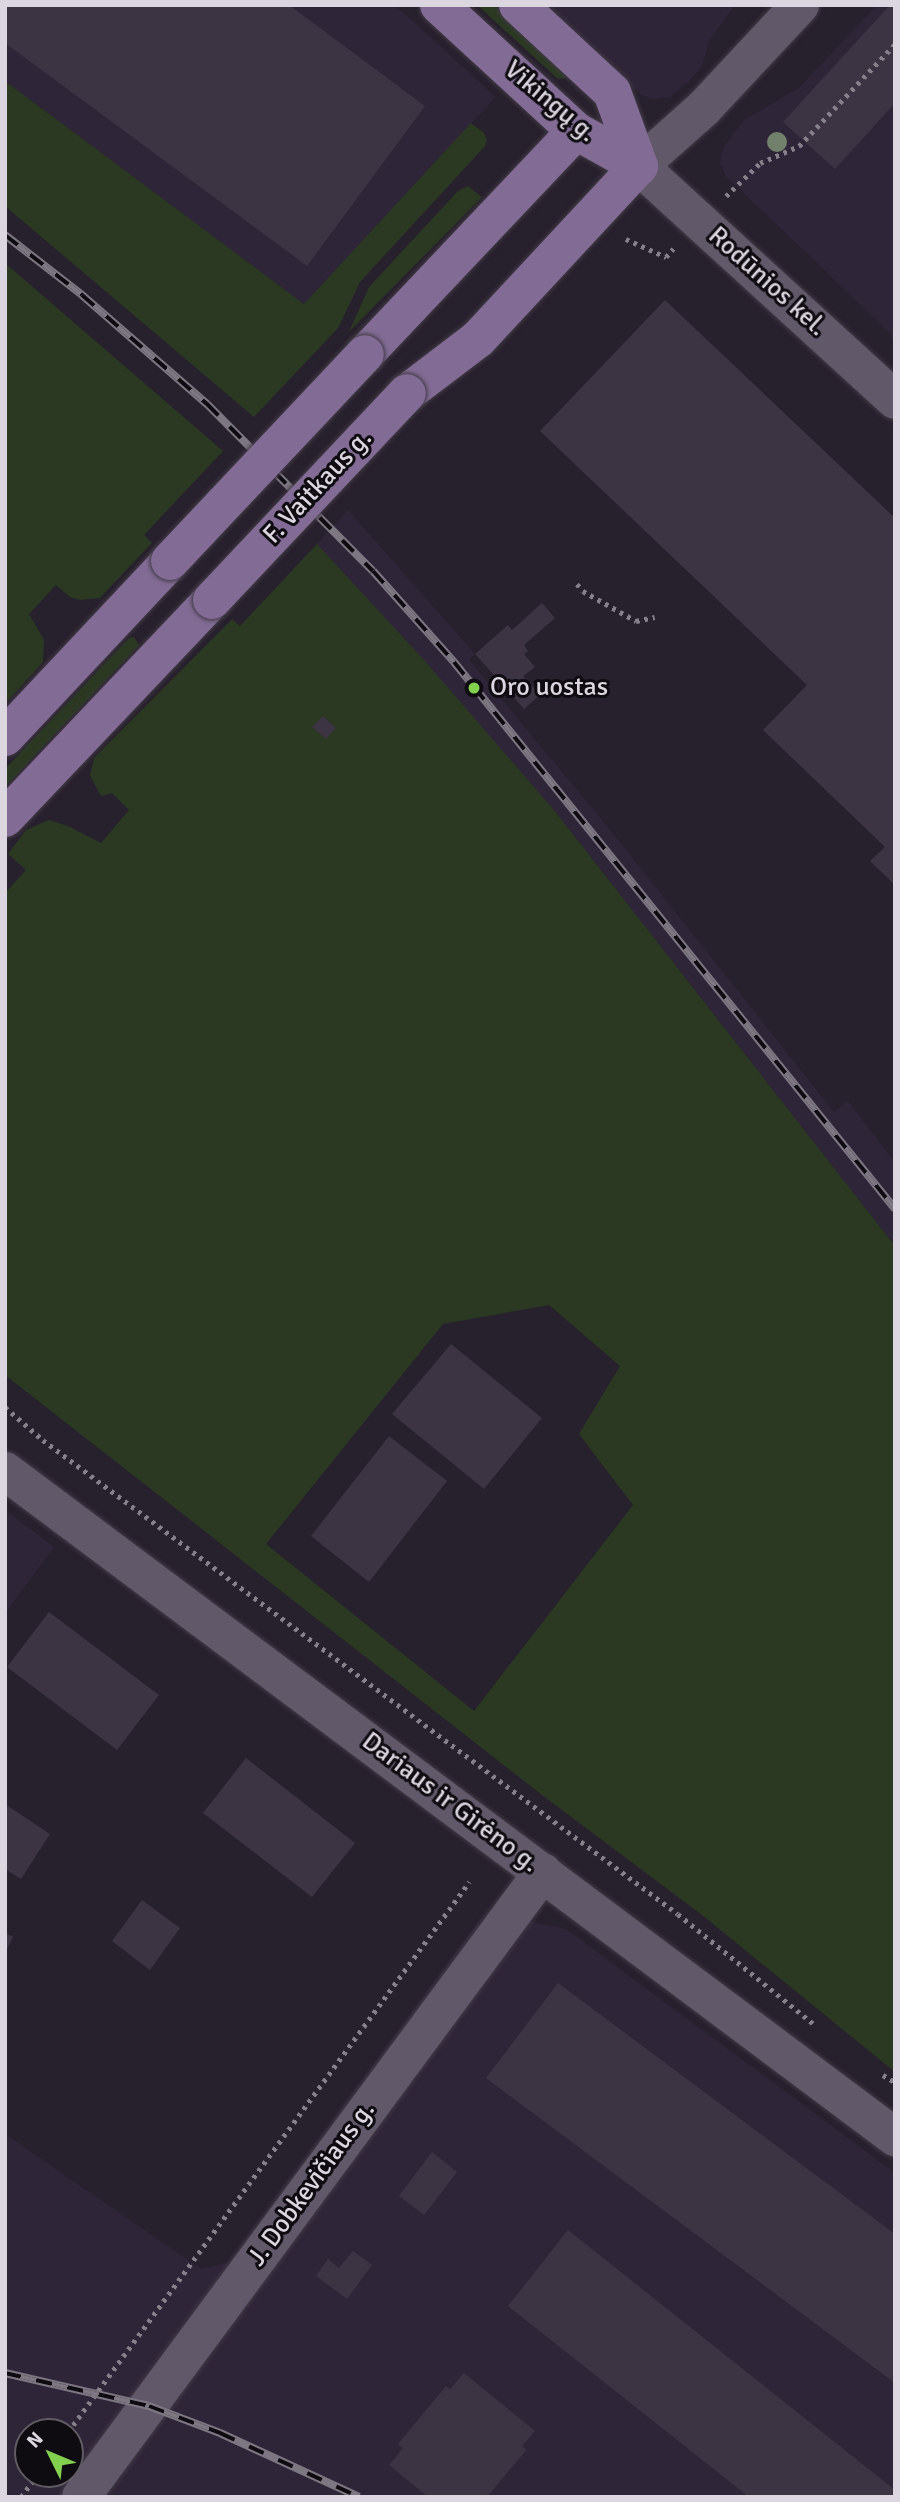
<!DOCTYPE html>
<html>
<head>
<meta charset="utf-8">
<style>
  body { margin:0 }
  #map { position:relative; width:900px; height:2502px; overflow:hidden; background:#27202d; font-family:Signika,sans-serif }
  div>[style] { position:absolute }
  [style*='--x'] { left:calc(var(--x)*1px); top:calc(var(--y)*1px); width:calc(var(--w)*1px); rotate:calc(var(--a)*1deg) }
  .built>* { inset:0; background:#2f2538 }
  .green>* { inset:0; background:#2b3922 }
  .building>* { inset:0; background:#3c3443 }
  .path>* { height:4.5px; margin-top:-2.25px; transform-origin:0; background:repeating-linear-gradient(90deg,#86808b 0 3.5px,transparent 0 8.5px) }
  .roads { filter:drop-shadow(0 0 2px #413a45) drop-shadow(0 0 2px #413a45) }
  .minor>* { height:38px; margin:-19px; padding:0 19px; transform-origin:19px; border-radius:19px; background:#615969 }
  .major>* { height:38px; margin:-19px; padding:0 19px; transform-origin:19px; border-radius:19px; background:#826c95 }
  .rail>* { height:8px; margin-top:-4px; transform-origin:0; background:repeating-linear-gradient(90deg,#0e0b11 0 16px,#7d7782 0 32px); box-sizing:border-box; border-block:2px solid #7d7782 }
  .bridges { filter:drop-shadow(0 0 2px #413a45) drop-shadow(0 0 2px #413a45) }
  .major-bridge>* { height:38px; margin:-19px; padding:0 19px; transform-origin:19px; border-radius:19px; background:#826c95 }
  .trees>* { width:20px; height:20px; margin:-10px; border-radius:50%; background:#72816c }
  .dots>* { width:19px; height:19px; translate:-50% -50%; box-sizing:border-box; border:4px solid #0e0b11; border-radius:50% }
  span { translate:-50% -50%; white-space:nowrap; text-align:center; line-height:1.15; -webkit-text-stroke:6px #0e0b11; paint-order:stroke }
  .street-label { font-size:26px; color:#dbd6df }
  .poi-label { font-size:26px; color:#dbd6df }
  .left { translate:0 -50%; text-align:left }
  .frame { position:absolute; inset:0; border:7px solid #dbd6df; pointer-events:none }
  .north { position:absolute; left:14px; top:2418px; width:70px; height:70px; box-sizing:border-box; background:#0e0b11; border:2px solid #605c63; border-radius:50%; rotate:313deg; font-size:19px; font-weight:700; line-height:28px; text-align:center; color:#dbd6df }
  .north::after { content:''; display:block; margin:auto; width:24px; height:32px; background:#83d04e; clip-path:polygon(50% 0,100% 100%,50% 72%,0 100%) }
</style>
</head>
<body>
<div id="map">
  <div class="built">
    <div style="clip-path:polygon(5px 5px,395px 5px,496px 97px,304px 304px,5px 81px)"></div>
    <div style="clip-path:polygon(542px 5px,735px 5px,710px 39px,702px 66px,689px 81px,670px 97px,652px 99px,641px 95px)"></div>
    <div style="clip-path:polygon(877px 5px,895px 5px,895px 353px,890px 333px,726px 176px,720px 163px,723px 148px,743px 121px,800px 87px)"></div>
    <div style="clip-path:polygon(348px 510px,475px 654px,469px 660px,607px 826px,834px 1112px,848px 1101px,895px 1163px,895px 1246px,554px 810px,317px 544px)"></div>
    <div style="clip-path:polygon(5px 1510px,54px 1547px,5px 1613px)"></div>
    <div style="clip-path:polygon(evenodd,486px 1912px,566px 1929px,895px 2173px,895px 2497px,5px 2497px,5px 2134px,201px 2269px,229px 2262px,486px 1912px,28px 2432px,70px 2432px,70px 2474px,28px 2474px,28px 2432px)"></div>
  </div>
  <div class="green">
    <div style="clip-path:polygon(477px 5px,494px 5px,565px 70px,566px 78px,558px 79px)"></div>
    <div style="clip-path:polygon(5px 81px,304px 304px,471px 123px,484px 133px,487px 140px,485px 146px,360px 282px,338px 328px,254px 417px,5px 206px)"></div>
    <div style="clip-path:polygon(468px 186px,482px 197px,349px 332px,369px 287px,458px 191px)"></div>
    <div style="clip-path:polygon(5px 263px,223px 451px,144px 535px,152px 543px,100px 598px,80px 600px,70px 597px,56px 585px,29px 614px,44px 640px,43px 662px,5px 704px)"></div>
    <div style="clip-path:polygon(evenodd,317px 544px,424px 660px,554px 810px,895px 1246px,895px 2072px,702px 1915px,542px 1795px,5px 1375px,5px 893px,26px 870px,8px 854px,26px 830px,49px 820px,68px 826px,101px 843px,129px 810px,112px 793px,102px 796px,99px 793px,90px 775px,94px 758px,232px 619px,240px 626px,317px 544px,549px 1305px,620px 1366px,579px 1434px,633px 1505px,474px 1711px,266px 1544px,443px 1324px,549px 1305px)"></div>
    <div style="clip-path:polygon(134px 637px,139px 645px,5px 787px,5px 769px,129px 638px)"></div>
  </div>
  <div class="building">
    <div style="clip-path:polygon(5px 5px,289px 5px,425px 106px,307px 266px,5px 43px)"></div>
    <div style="clip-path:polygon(890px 5px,895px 5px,895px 103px,835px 169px,783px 122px)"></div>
    <div style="clip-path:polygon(665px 300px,895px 518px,895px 885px,870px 861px,885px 847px,763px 730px,807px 685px,540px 431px)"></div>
    <div style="clip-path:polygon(542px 603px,555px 618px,524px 645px,528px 651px,524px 654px,535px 667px,523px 676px,540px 695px,524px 709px,475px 654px,508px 625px,512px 630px)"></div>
    <div style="clip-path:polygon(323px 716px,336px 728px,326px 739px,312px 727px)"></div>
    <div style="clip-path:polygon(451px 1344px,542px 1418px,484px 1489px,392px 1414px)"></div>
    <div style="clip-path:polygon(389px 1436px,447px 1481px,369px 1582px,311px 1536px)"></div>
    <div style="clip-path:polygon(49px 1612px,159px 1695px,117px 1750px,7px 1667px)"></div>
    <div style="clip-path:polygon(246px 1758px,355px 1843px,312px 1897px,203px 1813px)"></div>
    <div style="clip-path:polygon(5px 1804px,50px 1834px,21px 1879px,5px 1869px)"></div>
    <div style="clip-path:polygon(142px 1900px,180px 1928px,150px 1970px,112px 1941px)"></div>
    <div style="clip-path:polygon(5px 1933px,13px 1937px,5px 1953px)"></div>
    <div style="clip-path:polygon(558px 1983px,895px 2234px,895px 2383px,486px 2078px)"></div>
    <div style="clip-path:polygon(432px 2152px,457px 2172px,424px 2215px,399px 2196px)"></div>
    <div style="clip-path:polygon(568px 2230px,895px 2490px,895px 2497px,749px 2497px,508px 2306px)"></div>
    <div style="clip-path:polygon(353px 2251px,372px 2265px,347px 2299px,316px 2276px,328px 2259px,339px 2268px)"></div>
    <div style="clip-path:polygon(464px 2373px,535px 2431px,522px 2446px,526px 2450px,487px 2497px,428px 2497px,389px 2465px,403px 2448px,398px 2444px,446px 2386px,450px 2389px)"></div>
  </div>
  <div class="path">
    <div style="--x:726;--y:196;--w:47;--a:-44.1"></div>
    <div style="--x:760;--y:163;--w:43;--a:-23.6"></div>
    <div style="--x:799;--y:146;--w:140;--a:-46.7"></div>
    <div style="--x:626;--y:239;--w:44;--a:24.2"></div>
    <div style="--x:666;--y:257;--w:11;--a:-49"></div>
    <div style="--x:577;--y:584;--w:9;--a:49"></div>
    <div style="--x:583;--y:591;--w:61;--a:29.5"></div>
    <div style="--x:636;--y:621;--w:19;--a:-12"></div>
    <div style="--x:5;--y:1407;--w:50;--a:41"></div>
    <div style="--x:43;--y:1440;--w:792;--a:36.74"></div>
    <div style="--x:678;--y:1914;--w:175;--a:39"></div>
    <div style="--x:883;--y:2075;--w:14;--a:30"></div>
    <div style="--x:68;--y:2432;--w:681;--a:-53.9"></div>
    <div style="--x:21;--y:2497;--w:29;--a:-54"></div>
  </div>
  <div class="roads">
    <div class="minor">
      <div style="--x:800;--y:5;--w:141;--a:133"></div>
      <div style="--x:704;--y:108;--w:87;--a:138.3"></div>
      <div style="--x:639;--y:166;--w:347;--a:42.4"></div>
      <div style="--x:5;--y:1471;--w:1112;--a:36.81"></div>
      <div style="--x:81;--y:2497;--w:777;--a:-53.53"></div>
    </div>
    <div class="major">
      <div style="--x:439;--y:5;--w:186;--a:42.6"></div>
      <div style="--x:576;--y:131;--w:72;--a:29.1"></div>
      <div style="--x:518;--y:5;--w:128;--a:42.8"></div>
      <div style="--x:612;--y:92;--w:79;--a:70"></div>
      <div style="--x:365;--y:354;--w:307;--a:-46.6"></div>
      <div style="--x:407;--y:393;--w:89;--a:-37.3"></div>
      <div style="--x:478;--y:339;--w:236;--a:-47.1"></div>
      <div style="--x:5;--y:737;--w:241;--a:-46.8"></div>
      <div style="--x:5;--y:818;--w:301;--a:-46.5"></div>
    </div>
  </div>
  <div class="rail">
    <div style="--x:5;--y:235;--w:98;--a:37.9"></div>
    <div style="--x:82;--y:295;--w:166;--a:41.1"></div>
    <div style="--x:207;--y:404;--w:235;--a:45.2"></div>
    <div style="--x:373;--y:571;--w:122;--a:48.3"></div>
    <div style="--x:454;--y:662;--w:703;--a:51.12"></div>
    <div style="--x:5;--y:2373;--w:148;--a:12.9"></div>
    <div style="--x:149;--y:2406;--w:76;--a:20.8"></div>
    <div style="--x:220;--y:2433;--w:153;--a:24.7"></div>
  </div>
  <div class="bridges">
    <div class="major-bridge">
      <div style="--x:170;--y:561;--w:284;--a:-46.7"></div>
      <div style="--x:212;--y:600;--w:284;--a:-46.7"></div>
    </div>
  </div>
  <div class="trees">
    <div style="left:777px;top:142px"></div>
  </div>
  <div class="dots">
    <div style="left:474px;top:688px;background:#83d04e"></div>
  </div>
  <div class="street-label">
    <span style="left:550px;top:102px;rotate:40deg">Vikingų g.</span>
    <span style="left:767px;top:282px;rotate:42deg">Rodūnios kel.</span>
    <span style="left:318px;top:487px;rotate:-47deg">F. Vaitkaus g.</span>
    <span style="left:450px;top:1803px;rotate:37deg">Dariaus ir Girėno g.</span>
    <span style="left:312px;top:2184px;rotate:-54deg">J. Dobkevičiaus g.</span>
  </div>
  <div class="poi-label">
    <span class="left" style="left:490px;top:688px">Oro uostas</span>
  </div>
  <div class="frame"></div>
  <div class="north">N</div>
</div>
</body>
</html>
